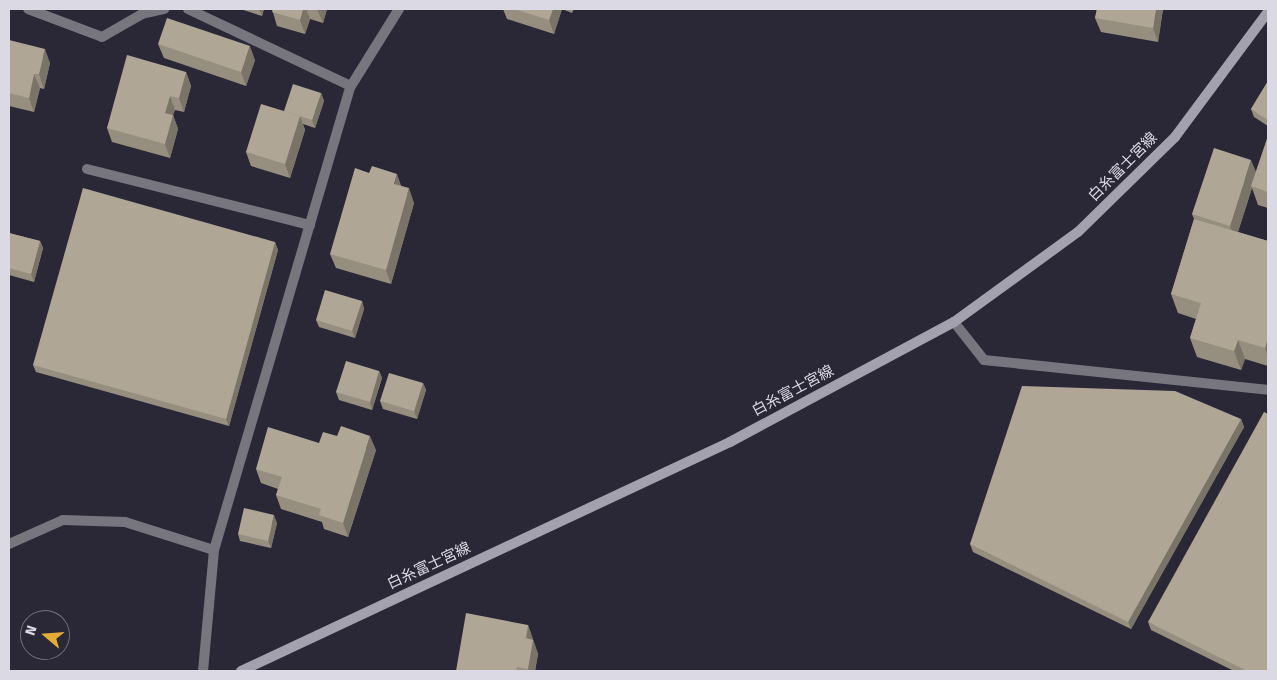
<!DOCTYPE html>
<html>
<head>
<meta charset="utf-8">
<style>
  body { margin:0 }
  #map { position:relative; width:1277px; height:680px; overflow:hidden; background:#2a2837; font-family:"Fira Sans","Noto Sans JP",sans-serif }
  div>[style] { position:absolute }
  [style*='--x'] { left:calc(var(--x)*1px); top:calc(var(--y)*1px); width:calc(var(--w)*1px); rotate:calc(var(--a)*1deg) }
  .minor>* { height:10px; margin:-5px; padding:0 5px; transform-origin:5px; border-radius:5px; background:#77767e }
  .secondary>* { height:10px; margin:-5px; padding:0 5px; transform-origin:5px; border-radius:5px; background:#a2a1ad }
  .wall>* { inset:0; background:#968f80 }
  .shaded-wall>* { inset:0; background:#7a7468 }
  .building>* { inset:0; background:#afa695 }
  span { translate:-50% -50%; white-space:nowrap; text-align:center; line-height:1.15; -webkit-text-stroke:5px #2a2837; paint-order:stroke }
  .street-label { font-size:15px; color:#dbdae4 }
  .frame { position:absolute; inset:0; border:10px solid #dbdae4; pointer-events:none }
  .north { position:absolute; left:20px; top:610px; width:50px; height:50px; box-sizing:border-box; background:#2a2837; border:1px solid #716f7c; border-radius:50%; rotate:288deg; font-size:14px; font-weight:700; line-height:20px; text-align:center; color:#dbdae4 }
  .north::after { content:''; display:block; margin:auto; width:18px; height:22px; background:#e6ad36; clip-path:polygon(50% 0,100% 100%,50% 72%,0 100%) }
</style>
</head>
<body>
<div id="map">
  <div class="minor">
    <div style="--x:28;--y:9;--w:79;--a:20.7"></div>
    <div style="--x:102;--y:37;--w:46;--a:-29.9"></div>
    <div style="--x:142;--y:14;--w:23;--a:-13"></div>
    <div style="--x:188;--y:9;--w:180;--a:25.3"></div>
    <div style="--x:87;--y:169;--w:230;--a:14.1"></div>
    <div style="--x:954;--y:322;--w:48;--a:51.7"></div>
    <div style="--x:984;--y:360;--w:286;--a:6"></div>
    <div style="--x:9;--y:544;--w:59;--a:-24"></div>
    <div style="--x:63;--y:520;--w:62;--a:1.8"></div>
    <div style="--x:125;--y:522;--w:93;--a:17.5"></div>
    <div style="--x:203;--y:671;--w:121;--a:-84.8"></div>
    <div style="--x:214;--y:550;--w:484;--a:-73.6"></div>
    <div style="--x:351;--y:86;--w:91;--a:-58.1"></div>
  </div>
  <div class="secondary">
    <div style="--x:241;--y:671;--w:540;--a:-25.09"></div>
    <div style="--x:730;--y:442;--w:254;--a:-28.2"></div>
    <div style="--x:954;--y:322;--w:153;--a:-36"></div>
    <div style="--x:1078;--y:232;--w:136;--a:-44.4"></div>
    <div style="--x:1175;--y:137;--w:156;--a:-53.4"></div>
  </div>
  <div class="wall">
    <div style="clip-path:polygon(240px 9px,264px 9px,262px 16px)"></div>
    <div style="clip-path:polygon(272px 9px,327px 9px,323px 23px,310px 19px,305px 34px,277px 26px)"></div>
    <div style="clip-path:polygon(503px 9px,574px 9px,572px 13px,562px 9px,554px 34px,507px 19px)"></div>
    <div style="clip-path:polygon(1097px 9px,1163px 9px,1158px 42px,1101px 32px,1095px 18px)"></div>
    <div style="clip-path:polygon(9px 40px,50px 63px,44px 89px,40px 88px,34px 112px,9px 106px)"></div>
    <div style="clip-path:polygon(158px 44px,255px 60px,246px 86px,164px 58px)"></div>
    <div style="clip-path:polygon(186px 72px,191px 86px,184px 112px,175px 110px,173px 115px,178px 129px,170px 158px,112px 142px,107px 128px)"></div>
    <div style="clip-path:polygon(1268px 81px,1268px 126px,1254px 117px,1251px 109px)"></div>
    <div style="clip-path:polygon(321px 93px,324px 101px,315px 128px,303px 124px,305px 130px,290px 178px,251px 166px,246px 152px,284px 111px)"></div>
    <div style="clip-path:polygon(1268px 136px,1268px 208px,1258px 205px,1252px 188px,1238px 232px,1268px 241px,1268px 366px,1245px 359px,1241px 370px,1197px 357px,1190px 338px,1196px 319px,1178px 313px,1171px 294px,1194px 219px,1192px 214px,1256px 172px)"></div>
    <div style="clip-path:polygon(402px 186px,414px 203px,391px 284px,336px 268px,330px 254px)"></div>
    <div style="clip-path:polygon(9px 233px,40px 241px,43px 248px,34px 282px,9px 275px)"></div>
    <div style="clip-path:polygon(275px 242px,278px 250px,229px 426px,36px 372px,33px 365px)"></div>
    <div style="clip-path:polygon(362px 301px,364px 309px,355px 338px,319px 327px,316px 320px)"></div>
    <div style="clip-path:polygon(379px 371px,382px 378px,372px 410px,339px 400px,336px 392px)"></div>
    <div style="clip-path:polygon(423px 383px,426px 390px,417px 419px,383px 409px,380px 401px)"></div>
    <div style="clip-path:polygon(1241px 419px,1244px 427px,1131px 629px,973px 552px,970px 544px)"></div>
    <div style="clip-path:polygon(319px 443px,376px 450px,348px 537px,324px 529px,322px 522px,281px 509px,276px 495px,278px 489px,261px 483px,256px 469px)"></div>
    <div style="clip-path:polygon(277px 523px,271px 548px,240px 541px,238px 534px)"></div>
    <div style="clip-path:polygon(1148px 622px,1268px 671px,1234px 671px,1151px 630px)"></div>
    <div style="clip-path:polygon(528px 625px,538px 654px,535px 671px,456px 671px)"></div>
  </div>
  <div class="shaded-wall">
    <div style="clip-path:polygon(259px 9px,264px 9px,262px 16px)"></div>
    <div style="clip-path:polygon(303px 9px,306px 9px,310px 19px,305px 34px,300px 20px)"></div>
    <div style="clip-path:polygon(317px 9px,327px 9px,323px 23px)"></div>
    <div style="clip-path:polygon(553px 9px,562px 9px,554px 34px,549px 20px)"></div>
    <div style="clip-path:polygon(1156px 9px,1163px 9px,1158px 42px,1153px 28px)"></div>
    <div style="clip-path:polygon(250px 46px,255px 60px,246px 86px,241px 72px)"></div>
    <div style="clip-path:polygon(45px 49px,50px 63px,44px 89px,39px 74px)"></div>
    <div style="clip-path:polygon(186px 72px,191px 86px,184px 112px,179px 98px)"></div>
    <div style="clip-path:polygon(34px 74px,40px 88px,34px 112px,29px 98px)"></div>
    <div style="clip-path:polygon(321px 93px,324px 101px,315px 128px,312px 120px)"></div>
    <div style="clip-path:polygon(170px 96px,175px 110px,173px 115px,178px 129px,170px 158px,165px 144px,165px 113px)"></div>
    <div style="clip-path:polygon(300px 116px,305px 130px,290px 178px,285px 164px)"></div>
    <div style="clip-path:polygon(1251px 160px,1257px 174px,1251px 186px,1252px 188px,1235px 241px,1230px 226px)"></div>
    <div style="clip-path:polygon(397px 174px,402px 188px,394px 184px)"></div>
    <div style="clip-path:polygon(409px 188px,414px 203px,391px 284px,386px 270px)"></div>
    <div style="clip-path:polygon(40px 241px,43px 248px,34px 282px,31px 274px)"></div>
    <div style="clip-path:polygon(275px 242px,278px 250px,229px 426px,226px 419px)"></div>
    <div style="clip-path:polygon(362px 301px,364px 309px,355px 338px,352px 331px)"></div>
    <div style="clip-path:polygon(1268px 337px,1268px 357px,1265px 348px)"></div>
    <div style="clip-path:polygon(1238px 340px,1245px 359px,1241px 370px,1234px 351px)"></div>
    <div style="clip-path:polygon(379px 371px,382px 378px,372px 410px,370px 402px)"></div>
    <div style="clip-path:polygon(423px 383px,426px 390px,417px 419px,414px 411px)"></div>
    <div style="clip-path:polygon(1241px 419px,1244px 427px,1131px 629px,1128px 622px)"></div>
    <div style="clip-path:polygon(370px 436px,376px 450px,348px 537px,343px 523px)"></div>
    <div style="clip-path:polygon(274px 515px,277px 523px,271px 548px,268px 541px)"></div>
    <div style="clip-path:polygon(528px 625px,538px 654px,535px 671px,529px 671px,528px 669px,526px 638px)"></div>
  </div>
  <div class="building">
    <div style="clip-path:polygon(273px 9px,303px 9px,300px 20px,272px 12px)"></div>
    <div style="clip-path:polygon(514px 9px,553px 9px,549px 20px)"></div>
    <div style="clip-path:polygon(1097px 9px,1156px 9px,1153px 28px,1095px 18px)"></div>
    <div style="clip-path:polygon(167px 18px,250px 46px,241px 72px,158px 44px)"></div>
    <div style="clip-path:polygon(9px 40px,45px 49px,39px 74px,34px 74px,29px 98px,9px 93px)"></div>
    <div style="clip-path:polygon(127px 55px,186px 72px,179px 98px,170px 96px,165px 113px,173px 115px,165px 144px,107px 128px)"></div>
    <div style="clip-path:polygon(1268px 81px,1268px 120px,1251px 109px)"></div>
    <div style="clip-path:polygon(293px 84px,321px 93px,312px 120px,284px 111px)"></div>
    <div style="clip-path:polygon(261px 104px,300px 116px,285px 164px,246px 152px)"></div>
    <div style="clip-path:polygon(1268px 136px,1268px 192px,1251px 186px)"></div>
    <div style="clip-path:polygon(1214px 148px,1251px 160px,1230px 226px,1192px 214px)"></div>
    <div style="clip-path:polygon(372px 166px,397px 174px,394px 184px,409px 188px,386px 270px,330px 254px,355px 168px,369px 173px)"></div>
    <div style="clip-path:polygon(83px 188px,275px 242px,226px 419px,33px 365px)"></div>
    <div style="clip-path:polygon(1194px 219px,1268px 241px,1268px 337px,1265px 348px,1238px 340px,1234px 351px,1190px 338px,1201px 303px,1171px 294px)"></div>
    <div style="clip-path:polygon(9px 233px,40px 241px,31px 274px,9px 268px)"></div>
    <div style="clip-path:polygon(325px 290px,362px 301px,352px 331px,316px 320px)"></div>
    <div style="clip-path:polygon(346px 361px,379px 371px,370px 402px,336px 392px)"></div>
    <div style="clip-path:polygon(389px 373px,423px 383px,414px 411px,380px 401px)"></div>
    <div style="clip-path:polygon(1022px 386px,1175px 391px,1241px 419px,1128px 622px,970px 544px)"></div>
    <div style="clip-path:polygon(1264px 412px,1268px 414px,1268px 671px,1247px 671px,1148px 622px)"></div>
    <div style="clip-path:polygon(341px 426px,370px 436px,343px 523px,319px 515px,321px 509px,276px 495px,282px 477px,256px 469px,268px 427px,319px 443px,323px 432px,337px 436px)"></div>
    <div style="clip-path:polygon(244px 508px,274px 515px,268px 541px,238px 534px)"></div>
    <div style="clip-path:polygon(466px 613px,528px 625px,526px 638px,533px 640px,528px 669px,517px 667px,516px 671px,456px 671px)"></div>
  </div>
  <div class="street-label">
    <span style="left:1123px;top:167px;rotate:-45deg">白糸富士宮線</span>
    <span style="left:793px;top:391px;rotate:-28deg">白糸富士宮線</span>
    <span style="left:429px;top:566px;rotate:-25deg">白糸富士宮線</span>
  </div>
  <div class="frame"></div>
  <div class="north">N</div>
</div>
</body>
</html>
